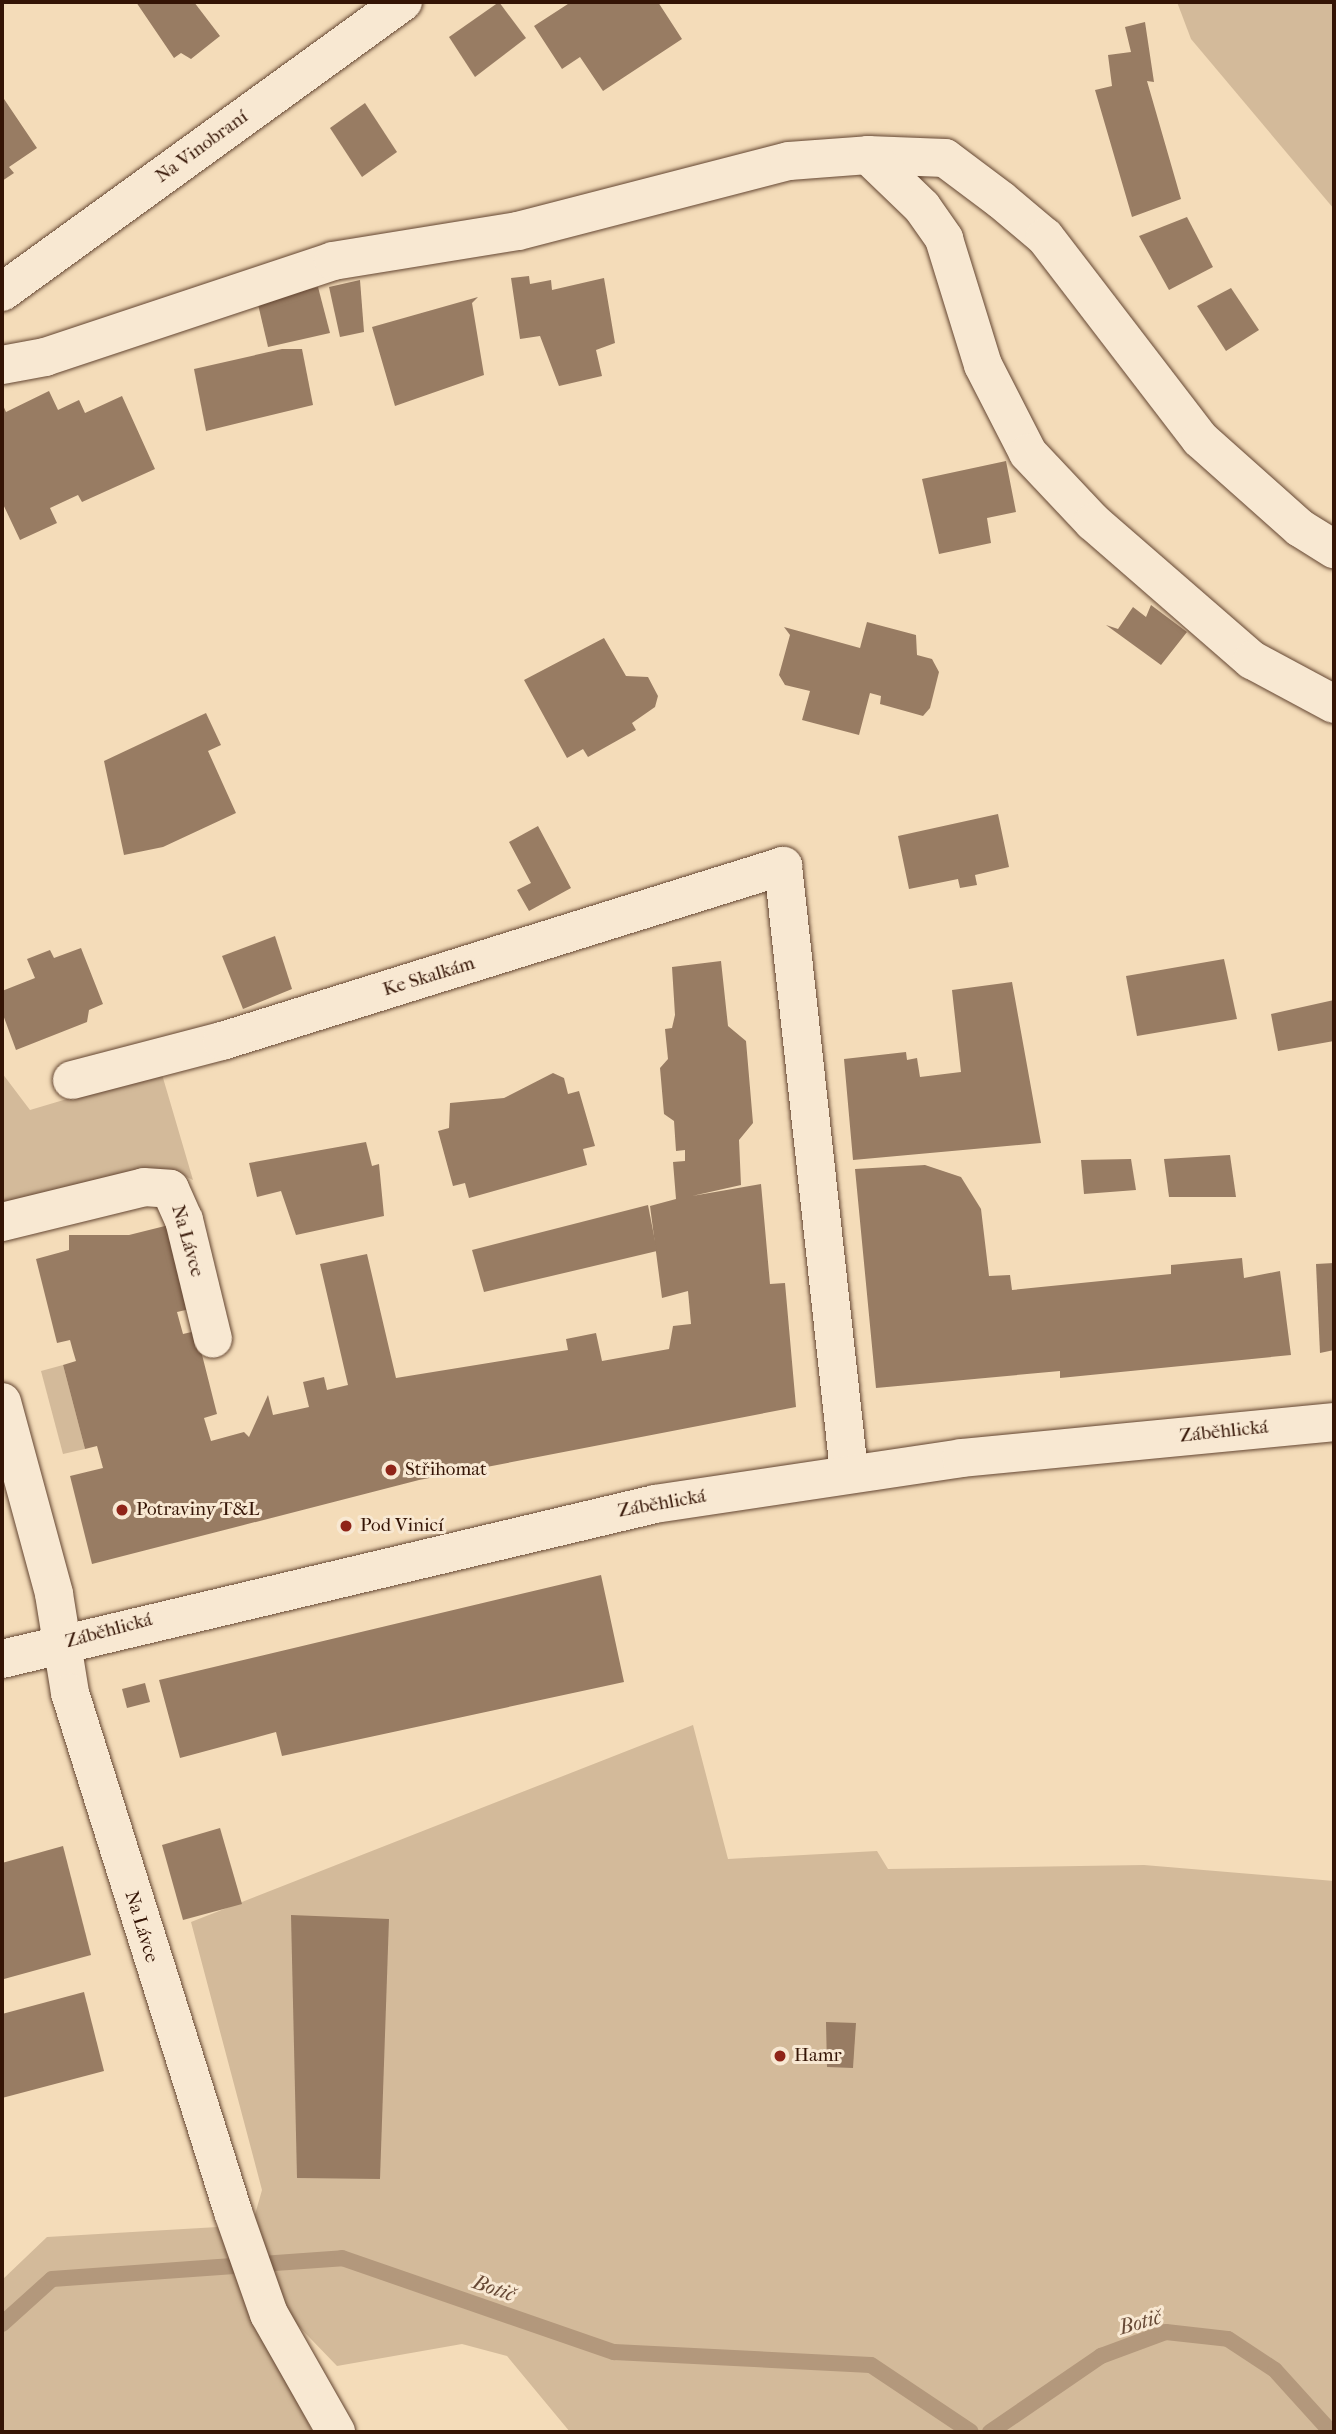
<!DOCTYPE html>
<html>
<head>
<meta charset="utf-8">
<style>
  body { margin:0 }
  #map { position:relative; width:1336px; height:2434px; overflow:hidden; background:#f4dcb9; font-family:"IM FELL French Canon",serif }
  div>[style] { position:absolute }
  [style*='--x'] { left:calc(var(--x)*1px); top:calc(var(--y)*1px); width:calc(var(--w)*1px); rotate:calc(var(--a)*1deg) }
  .green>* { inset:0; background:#d3ba9a }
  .stream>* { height:16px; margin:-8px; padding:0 8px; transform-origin:8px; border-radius:8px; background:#b3987c }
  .building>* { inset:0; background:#987c63 }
  .roads { filter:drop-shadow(0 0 2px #644632) drop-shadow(0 0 2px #644632) }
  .minor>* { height:38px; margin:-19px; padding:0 19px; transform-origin:19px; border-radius:19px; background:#f8e8d2 }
  .dots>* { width:19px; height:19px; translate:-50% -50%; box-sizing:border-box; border:4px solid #f8e8d2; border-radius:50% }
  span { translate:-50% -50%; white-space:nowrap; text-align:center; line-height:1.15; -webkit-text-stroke:6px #f8e8d2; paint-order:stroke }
  .street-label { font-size:19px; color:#341405 }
  .poi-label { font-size:19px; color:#341405 }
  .left { translate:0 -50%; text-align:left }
  .water-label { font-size:21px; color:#674935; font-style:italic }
  .frame { position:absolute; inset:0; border:4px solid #341405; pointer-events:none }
</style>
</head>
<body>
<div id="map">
  <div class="green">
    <div style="clip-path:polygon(1177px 2px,1334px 2px,1334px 209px,1191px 39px)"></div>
    <div style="clip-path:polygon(161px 1071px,193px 1180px,172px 1170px,2px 1208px,2px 1073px,30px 1110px)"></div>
    <div style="clip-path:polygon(63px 1365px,85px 1449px,63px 1454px,41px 1371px)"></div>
    <div style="clip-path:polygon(693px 1725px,728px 1859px,877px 1851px,888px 1869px,1144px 1865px,1334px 1881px,1334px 2432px,570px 2432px,507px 2356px,462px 2344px,337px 2366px,282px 2309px,256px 2324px,313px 2432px,2px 2432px,2px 2280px,47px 2237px,252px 2225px,262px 2190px,191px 1922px)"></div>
  </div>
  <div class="stream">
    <div style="--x:2;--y:2324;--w:67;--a:-42"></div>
    <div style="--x:52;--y:2279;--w:291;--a:-4.1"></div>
    <div style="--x:342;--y:2258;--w:288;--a:19.1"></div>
    <div style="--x:614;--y:2352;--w:257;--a:2.9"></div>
    <div style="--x:871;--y:2365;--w:120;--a:33.8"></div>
    <div style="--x:990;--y:2432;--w:135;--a:-34.4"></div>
    <div style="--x:1101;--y:2356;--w:69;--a:-20.3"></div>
    <div style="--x:1166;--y:2332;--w:62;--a:6.4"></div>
    <div style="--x:1228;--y:2339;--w:56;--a:33.4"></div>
    <div style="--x:1275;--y:2370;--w:84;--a:47.9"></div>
  </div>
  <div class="building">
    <div style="clip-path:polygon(136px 2px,194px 2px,220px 36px,191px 59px,181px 53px,174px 58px)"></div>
    <div style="clip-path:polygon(499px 2px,526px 38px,475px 77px,449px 37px)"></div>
    <div style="clip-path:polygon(571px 2px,658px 2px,682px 39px,603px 91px,580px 57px,562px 69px,534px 26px)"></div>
    <div style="clip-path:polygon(1145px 22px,1154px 82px,1147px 81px,1181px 199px,1132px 217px,1095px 90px,1112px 86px,1108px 55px,1131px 52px,1125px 27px)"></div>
    <div style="clip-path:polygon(2px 96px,37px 148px,9px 167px,14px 173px,2px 181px)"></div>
    <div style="clip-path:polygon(365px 103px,397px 152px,362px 177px,330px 128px)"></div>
    <div style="clip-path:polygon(1187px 217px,1213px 267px,1169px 290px,1139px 236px)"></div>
    <div style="clip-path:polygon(529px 276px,530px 284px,551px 280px,552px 290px,604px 278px,615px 343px,596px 350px,602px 376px,559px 386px,540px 336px,520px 339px,511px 278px)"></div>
    <div style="clip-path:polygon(360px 280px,364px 332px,340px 337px,329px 287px)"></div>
    <div style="clip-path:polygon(318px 287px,330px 333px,268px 347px,257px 300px)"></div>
    <div style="clip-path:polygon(1231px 288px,1259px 330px,1226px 351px,1197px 306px)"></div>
    <div style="clip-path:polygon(478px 297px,472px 303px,484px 375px,395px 406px,372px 327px)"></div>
    <div style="clip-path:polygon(282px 349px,302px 349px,313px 405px,206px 431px,194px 369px)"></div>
    <div style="clip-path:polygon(49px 391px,58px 410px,79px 400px,85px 413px,122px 396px,155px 469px,82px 502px,78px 495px,50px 508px,57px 523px,20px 540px,2px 502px,2px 403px,6px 412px)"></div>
    <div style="clip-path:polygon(1006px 461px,1016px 512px,987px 518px,991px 543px,939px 554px,922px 479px)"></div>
    <div style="clip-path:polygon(1151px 605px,1187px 632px,1161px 665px,1106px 625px,1118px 629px,1133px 607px,1146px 617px)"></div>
    <div style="clip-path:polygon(867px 622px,916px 635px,917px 655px,932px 659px,939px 672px,930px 708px,923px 716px,880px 704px,881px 696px,870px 693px,859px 735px,802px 720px,810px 691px,785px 685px,779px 675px,790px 635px,784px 627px,860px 648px)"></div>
    <div style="clip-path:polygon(604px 638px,626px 676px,648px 677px,658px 696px,655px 707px,632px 723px,636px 730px,588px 757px,583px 749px,567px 758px,524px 680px)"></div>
    <div style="clip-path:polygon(206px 713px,221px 745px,208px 751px,236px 813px,163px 847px,124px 855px,104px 761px)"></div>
    <div style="clip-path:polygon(998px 814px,1009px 867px,975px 875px,977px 885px,960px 888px,958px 879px,909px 889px,898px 836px)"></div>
    <div style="clip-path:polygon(538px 826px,571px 888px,529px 911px,517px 890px,531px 883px,509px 842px)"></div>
    <div style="clip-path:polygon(275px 936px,292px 989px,243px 1009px,222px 956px)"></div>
    <div style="clip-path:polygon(81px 948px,103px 1004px,89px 1010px,87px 1022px,16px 1050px,2px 1012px,2px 991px,35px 978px,27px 959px,50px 950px,54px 958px)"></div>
    <div style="clip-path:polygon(1224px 959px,1237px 1019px,1137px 1036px,1126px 976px)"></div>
    <div style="clip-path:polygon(721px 961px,728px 1026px,746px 1041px,753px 1123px,739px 1140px,741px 1185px,692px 1196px,761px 1184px,770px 1284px,785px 1283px,796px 1407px,419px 1480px,92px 1564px,70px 1476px,103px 1468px,97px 1446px,85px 1449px,63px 1365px,76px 1361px,73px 1351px,70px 1340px,57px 1343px,36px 1259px,69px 1250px,69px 1235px,129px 1235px,169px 1225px,190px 1309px,177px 1312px,183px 1334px,196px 1331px,217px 1414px,204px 1418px,211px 1441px,244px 1432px,249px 1437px,268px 1395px,273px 1415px,309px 1407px,303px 1382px,324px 1377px,327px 1390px,348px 1385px,320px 1264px,367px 1254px,396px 1378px,568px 1350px,566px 1339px,596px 1333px,602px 1361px,669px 1349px,673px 1326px,691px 1324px,688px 1291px,662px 1298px,650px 1206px,676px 1199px,673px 1162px,685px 1161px,685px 1150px,676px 1151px,674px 1121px,664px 1114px,660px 1068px,668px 1059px,665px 1029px,672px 1028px,675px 1015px,672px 967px)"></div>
    <div style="clip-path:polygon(1012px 982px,1041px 1143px,853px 1160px,844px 1059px,906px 1052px,907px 1060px,917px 1058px,920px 1077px,961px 1072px,952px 990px)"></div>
    <div style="clip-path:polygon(1334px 1000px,1334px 1041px,1278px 1051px,1271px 1014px)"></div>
    <div style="clip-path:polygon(553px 1073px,564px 1078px,568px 1094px,579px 1091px,595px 1146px,583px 1149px,587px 1165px,469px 1198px,465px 1183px,453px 1186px,438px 1131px,449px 1128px,450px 1103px,504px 1098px)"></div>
    <div style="clip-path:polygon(366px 1142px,372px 1166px,379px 1164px,384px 1216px,296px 1235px,281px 1191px,257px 1197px,249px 1163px)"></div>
    <div style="clip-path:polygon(1230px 1155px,1236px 1197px,1169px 1197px,1164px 1159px)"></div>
    <div style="clip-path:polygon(1131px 1159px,1136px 1190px,1084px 1194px,1081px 1160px)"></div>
    <div style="clip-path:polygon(925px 1165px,961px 1177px,981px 1209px,989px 1276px,1010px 1275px,1012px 1290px,1171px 1274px,1171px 1265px,1242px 1258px,1244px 1278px,1280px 1271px,1291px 1355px,1060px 1378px,1060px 1371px,876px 1388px,855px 1169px)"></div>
    <div style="clip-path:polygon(648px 1205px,657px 1251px,484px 1292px,472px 1250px)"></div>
    <div style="clip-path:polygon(1334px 1263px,1334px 1350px,1320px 1353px,1316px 1264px)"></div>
    <div style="clip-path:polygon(601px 1575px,624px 1682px,282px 1756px,276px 1732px,180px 1758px,159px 1680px)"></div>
    <div style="clip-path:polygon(145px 1683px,150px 1702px,127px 1708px,122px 1689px)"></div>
    <div style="clip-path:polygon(220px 1828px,242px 1904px,183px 1920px,162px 1845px)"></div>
    <div style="clip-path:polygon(63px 1846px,91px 1955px,4px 1979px,2px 1863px)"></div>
    <div style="clip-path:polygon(291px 1915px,389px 1919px,380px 2179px,297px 2178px)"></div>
    <div style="clip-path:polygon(84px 1992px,104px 2071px,2px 2098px,2px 2014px)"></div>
    <div style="clip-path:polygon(826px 2022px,856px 2023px,853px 2068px,827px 2067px)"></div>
  </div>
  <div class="roads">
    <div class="minor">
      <div style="--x:868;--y:155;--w:77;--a:2.2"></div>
      <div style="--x:945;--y:158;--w:70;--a:36.9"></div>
      <div style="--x:1001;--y:200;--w:57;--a:40.1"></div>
      <div style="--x:1045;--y:237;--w:255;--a:52.5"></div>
      <div style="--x:1200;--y:439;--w:134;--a:41.7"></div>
      <div style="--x:1300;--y:528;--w:40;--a:32"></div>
      <div style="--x:2;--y:292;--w:495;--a:-35.9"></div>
      <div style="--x:2;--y:365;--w:44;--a:-10.5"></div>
      <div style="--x:45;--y:357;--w:304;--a:-18.4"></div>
      <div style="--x:333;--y:261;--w:187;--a:-9.2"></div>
      <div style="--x:518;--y:231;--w:280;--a:-14.5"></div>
      <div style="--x:789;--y:161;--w:79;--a:-4.3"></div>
      <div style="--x:868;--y:155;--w:75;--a:43.9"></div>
      <div style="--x:922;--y:207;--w:39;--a:55"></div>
      <div style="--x:944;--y:239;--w:132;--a:72.8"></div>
      <div style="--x:983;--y:365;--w:99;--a:62.9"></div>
      <div style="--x:1028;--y:453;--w:95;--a:46.7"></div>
      <div style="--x:1093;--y:522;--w:211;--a:41"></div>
      <div style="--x:1252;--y:660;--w:93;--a:28.2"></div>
      <div style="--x:72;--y:1080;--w:155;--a:-14.6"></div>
      <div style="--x:222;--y:1041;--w:588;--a:-17.32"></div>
      <div style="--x:783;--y:866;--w:610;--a:83.78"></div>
      <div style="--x:2;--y:1222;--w:146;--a:-13.8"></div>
      <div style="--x:144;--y:1187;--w:26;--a:4"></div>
      <div style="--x:170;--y:1189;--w:34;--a:66"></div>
      <div style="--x:184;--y:1220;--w:122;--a:76.3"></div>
      <div style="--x:2;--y:1402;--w:199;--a:74.8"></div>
      <div style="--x:54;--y:1594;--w:100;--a:80.8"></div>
      <div style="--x:70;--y:1693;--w:544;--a:72.56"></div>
      <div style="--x:233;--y:2212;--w:108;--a:70.6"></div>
      <div style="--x:269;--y:2314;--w:136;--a:60.4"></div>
      <div style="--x:2;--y:1659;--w:671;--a:-13.35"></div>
      <div style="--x:655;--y:1504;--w:309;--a:-8.5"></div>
      <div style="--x:961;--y:1458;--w:375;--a:-5.5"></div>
    </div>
  </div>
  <div class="dots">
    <div style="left:391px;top:1470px;background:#8f2418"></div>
    <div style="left:122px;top:1510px;background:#8f2418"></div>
    <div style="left:346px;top:1526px;background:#8f2418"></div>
    <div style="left:780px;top:2056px;background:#8f2418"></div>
  </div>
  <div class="street-label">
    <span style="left:202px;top:147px;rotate:-36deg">Na Vinobraní</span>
    <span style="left:429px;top:977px;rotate:-17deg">Ke Skalkám</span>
    <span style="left:187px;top:1241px;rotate:74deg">Na Lávce</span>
    <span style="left:1224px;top:1432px;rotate:-6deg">Záběhlická</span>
    <span style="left:662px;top:1504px;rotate:-10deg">Záběhlická</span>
    <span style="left:109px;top:1631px;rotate:-15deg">Záběhlická</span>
    <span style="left:141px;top:1927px;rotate:73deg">Na Lávce</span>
  </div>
  <div class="poi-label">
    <span class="left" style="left:405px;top:1470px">Střihomat</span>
    <span class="left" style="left:136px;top:1510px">Potraviny T&amp;L</span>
    <span class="left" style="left:360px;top:1526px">Pod Vinicí</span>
    <span class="left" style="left:794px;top:2056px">Hamr</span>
  </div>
  <div class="water-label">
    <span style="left:494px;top:2288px;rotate:19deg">Botič</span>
    <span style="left:1140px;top:2322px;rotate:-16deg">Botič</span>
  </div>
  <div class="frame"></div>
</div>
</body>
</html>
